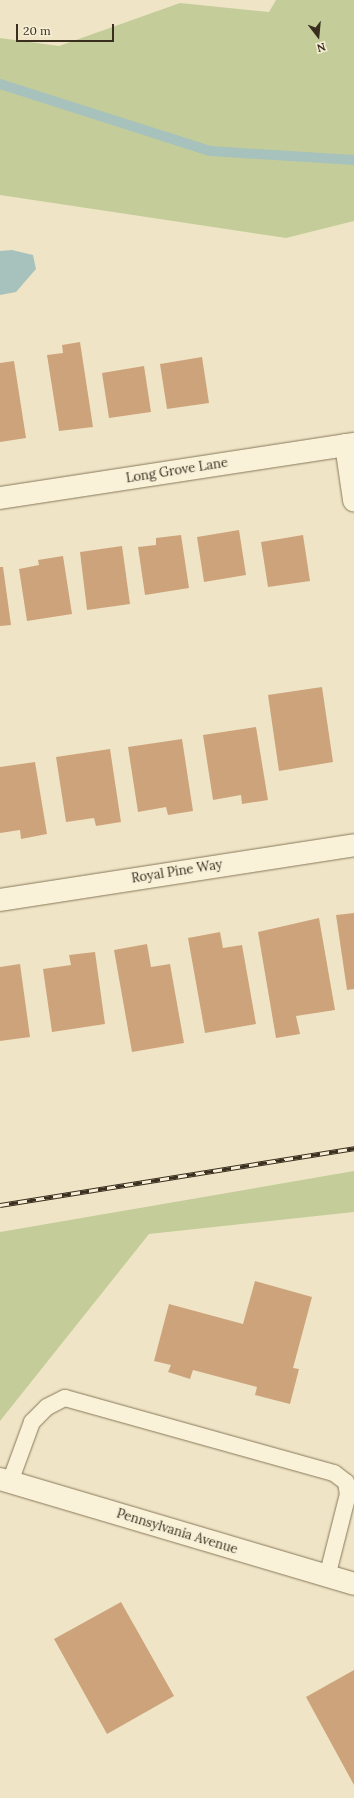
<!DOCTYPE html>
<html>
<head>
<meta charset="utf-8">
<style>
  body { margin:0 }
  #map { position:relative; width:354px; height:1798px; overflow:hidden; background:#efe5c6; font-family:Lora,serif }
  div>[style] { position:absolute }
  [style*='--x'] { left:calc(var(--x)*1px); top:calc(var(--y)*1px); width:calc(var(--w)*1px); rotate:calc(var(--a)*1deg) }
  .green>* { inset:0; background:#c4cd99 }
  .water>* { inset:0; background:#a7c2bc }
  .stream>* { height:10px; margin:-5px; padding:0 5px; transform-origin:5px; border-radius:5px; background:#a7c2bc }
  .building>* { inset:0; background:#cda37b }
  .roads { filter:drop-shadow(0 0 1px #8a785b) drop-shadow(0 0 1px #8a785b) }
  .service>* { height:16px; margin:-8px; padding:0 8px; transform-origin:8px; border-radius:8px; background:#f9f2d9 }
  .minor>* { height:22px; margin:-11px; padding:0 11px; transform-origin:11px; border-radius:11px; background:#f9f2d9 }
  .tertiary>* { height:22px; margin:-11px; padding:0 11px; transform-origin:11px; border-radius:11px; background:#f9f2d9 }
  .rail>* { height:4.5px; margin-top:-2.25px; transform-origin:0; background:repeating-linear-gradient(90deg,#f6efd6 0 9px,#3a2e1f 0 18px); box-sizing:border-box; border-block:1px solid #3a2e1f }
  span { translate:-50% -50%; white-space:nowrap; text-align:center; line-height:1.15; -webkit-text-stroke:3.5px #f6efd6; paint-order:stroke }
  .street-label { font-size:13px; color:#3a2e1f }
  .north { position:absolute; left:298px; top:16px; width:40px; height:40px; -webkit-text-stroke:3px #f6efd6; paint-order:stroke; rotate:164deg; font-size:11px; font-weight:700; line-height:16px; text-align:center; color:#3a2e1f }
  .north::after { content:''; display:block; margin:auto; width:14px; height:18px; background:#3a2e1f; clip-path:polygon(50% 0,100% 100%,50% 72%,0 100%) }
  .scale { position:absolute; left:16px; top:24px; width:98px; height:18px; box-sizing:border-box; border:2px solid #3a2e1f; border-top:0; padding-left:5px; font-size:12px; line-height:14px; white-space:nowrap; color:#3a2e1f; -webkit-text-stroke:3px #f6efd6; paint-order:stroke }
</style>
</head>
<body>
<div id="map">
  <div class="green">
    <div style="clip-path:polygon(276px 0,354px 0,354px 221px,286px 238px,0 195px,0 38px,59px 46px,180px 3px,269px 12px)"></div>
    <div style="clip-path:polygon(354px 1171px,354px 1212px,149px 1234px,0 1421px,0 1232px)"></div>
  </div>
  <div class="water">
    <div style="clip-path:polygon(12px 250px,33px 255px,36px 269px,16px 292px,0 295px,0 251px)"></div>
  </div>
  <div class="stream">
    <div style="--x:0;--y:84;--w:220;--a:17.7"></div>
    <div style="--x:210;--y:151;--w:144;--a:3.6"></div>
  </div>
  <div class="building">
    <div style="clip-path:polygon(80px 342px,93px 427px,59px 431px,47px 355px,63px 353px,62px 345px)"></div>
    <div style="clip-path:polygon(202px 357px,209px 403px,167px 409px,160px 364px)"></div>
    <div style="clip-path:polygon(14px 361px,26px 438px,0 442px,0 363px)"></div>
    <div style="clip-path:polygon(144px 366px,151px 412px,109px 418px,102px 373px)"></div>
    <div style="clip-path:polygon(239px 530px,246px 575px,204px 582px,197px 537px)"></div>
    <div style="clip-path:polygon(181px 535px,189px 588px,145px 595px,138px 547px,156px 545px,156px 538px)"></div>
    <div style="clip-path:polygon(303px 535px,310px 581px,268px 587px,261px 542px)"></div>
    <div style="clip-path:polygon(122px 546px,130px 604px,87px 610px,80px 552px)"></div>
    <div style="clip-path:polygon(63px 556px,72px 614px,27px 621px,19px 569px,39px 565px,38px 560px)"></div>
    <div style="clip-path:polygon(0 567px,3px 567px,11px 625px,0 626px)"></div>
    <div style="clip-path:polygon(322px 687px,333px 762px,279px 771px,268px 695px)"></div>
    <div style="clip-path:polygon(256px 727px,268px 800px,242px 804px,241px 795px,213px 800px,203px 735px)"></div>
    <div style="clip-path:polygon(182px 739px,193px 811px,168px 815px,166px 807px,138px 812px,128px 747px)"></div>
    <div style="clip-path:polygon(110px 749px,121px 822px,96px 826px,94px 818px,66px 822px,56px 757px)"></div>
    <div style="clip-path:polygon(35px 762px,47px 834px,21px 839px,20px 830px,0 833px,0 767px)"></div>
    <div style="clip-path:polygon(354px 913px,354px 989px,347px 990px,336px 915px)"></div>
    <div style="clip-path:polygon(319px 918px,335px 1010px,296px 1016px,300px 1034px,276px 1038px,258px 932px)"></div>
    <div style="clip-path:polygon(220px 932px,223px 948px,242px 945px,256px 1024px,205px 1033px,188px 938px)"></div>
    <div style="clip-path:polygon(147px 944px,151px 967px,170px 964px,184px 1043px,132px 1052px,114px 950px)"></div>
    <div style="clip-path:polygon(95px 952px,105px 1024px,52px 1032px,43px 969px,71px 965px,69px 955px)"></div>
    <div style="clip-path:polygon(20px 964px,30px 1037px,0 1041px,0 967px)"></div>
    <div style="clip-path:polygon(255px 1281px,312px 1297px,293px 1368px,299px 1369px,290px 1404px,255px 1395px,257px 1387px,193px 1370px,190px 1379px,168px 1372px,171px 1365px,154px 1361px,169px 1304px,243px 1324px)"></div>
    <div style="clip-path:polygon(121px 1602px,174px 1696px,107px 1734px,54px 1639px)"></div>
    <div style="clip-path:polygon(354px 1670px,354px 1785px,306px 1697px)"></div>
  </div>
  <div class="roads">
    <div class="service">
      <div style="--x:10;--y:1482;--w:64;--a:-69.9"></div>
      <div style="--x:32;--y:1422;--w:21;--a:-45"></div>
      <div style="--x:47;--y:1407;--w:20;--a:-27"></div>
      <div style="--x:65;--y:1398;--w:279;--a:15.6"></div>
      <div style="--x:334;--y:1473;--w:15;--a:37"></div>
      <div style="--x:346;--y:1482;--w:12;--a:81"></div>
      <div style="--x:348;--y:1494;--w:86;--a:104.2"></div>
    </div>
    <div class="minor">
      <div style="--x:346;--y:445;--w:56;--a:81.7"></div>
      <div style="--x:0;--y:498;--w:358;--a:-8.7"></div>
      <div style="--x:0;--y:900;--w:358;--a:-8.8"></div>
    </div>
    <div class="tertiary">
      <div style="--x:0;--y:1479;--w:369;--a:16.5"></div>
    </div>
  </div>
  <div class="rail">
    <div style="--x:0;--y:1205;--w:359;--a:-9.1"></div>
  </div>
  <div class="street-label">
    <span style="left:177px;top:471px;rotate:-9deg">Long Grove Lane</span>
    <span style="left:177px;top:872px;rotate:-9deg">Royal Pine Way</span>
    <span style="left:177px;top:1532px;rotate:17deg">Pennsylvania Avenue</span>
  </div>
  <div class="north">N</div>
  <div class="scale">20 m</div>
</div>
</body>
</html>
